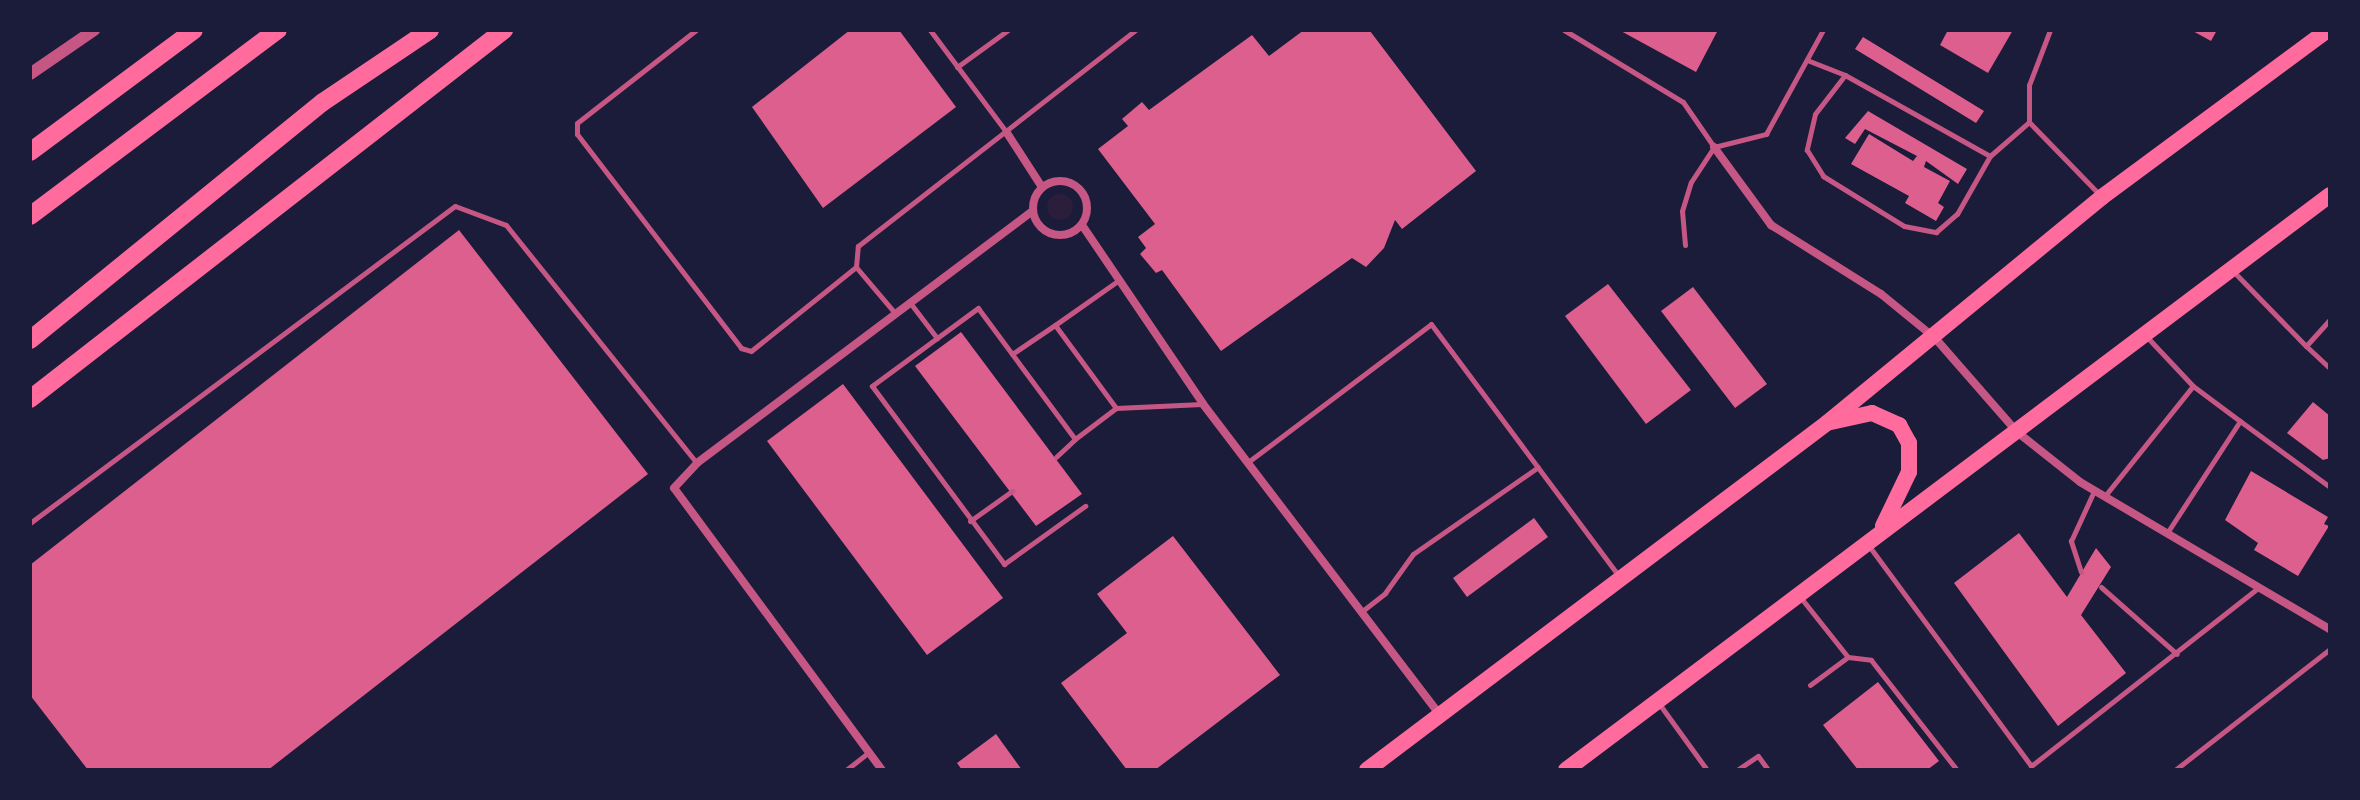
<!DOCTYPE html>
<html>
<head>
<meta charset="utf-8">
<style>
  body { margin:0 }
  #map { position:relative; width:2360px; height:800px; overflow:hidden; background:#1b1b3a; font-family:Rubik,sans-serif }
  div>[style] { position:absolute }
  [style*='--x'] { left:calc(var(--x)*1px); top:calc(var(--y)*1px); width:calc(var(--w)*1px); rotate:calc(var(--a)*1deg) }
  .green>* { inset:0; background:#2a1e3b }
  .round { border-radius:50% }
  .building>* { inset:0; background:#dd5f8e }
  .service>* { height:5px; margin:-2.5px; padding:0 2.5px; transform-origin:2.5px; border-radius:2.5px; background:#c65784 }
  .minor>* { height:8px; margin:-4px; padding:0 4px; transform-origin:4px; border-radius:4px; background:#c65784 }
  .minor>.ring { margin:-4px; padding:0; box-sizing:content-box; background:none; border:8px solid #c65784; border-radius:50% }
  .tertiary>* { height:12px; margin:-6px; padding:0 6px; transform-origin:6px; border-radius:6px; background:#c65784 }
  .primary>* { height:16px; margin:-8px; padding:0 8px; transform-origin:8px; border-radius:8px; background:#ff6b9d }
  .motorway>* { height:18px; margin:-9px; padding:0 9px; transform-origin:9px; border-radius:9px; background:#ff6b9d }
  span { translate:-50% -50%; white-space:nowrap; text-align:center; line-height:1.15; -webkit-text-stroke:8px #1b1b3a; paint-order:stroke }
  .frame { position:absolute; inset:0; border:32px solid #1b1b3a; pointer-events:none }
</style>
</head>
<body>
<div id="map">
  <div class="green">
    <div class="round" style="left:1047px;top:194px;width:26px;height:26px"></div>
  </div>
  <div class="building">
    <div style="clip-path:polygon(850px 30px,899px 30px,956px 107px,823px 208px,752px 107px)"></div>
    <div style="clip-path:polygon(1304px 30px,1370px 31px,1476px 171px,1402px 229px,1395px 220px,1384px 248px,1366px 267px,1352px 258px,1221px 351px,1162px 270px,1156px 273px,1140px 254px,1146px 248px,1138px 237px,1155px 224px,1098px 149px,1128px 126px,1122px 119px,1142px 102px,1149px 110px,1252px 35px,1269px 56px)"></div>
    <div style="clip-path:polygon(1619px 30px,1718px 30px,1696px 72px)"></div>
    <div style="clip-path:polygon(1948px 30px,2013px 30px,1988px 73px,1940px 45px)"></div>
    <div style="clip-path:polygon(2191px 30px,2217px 30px,2211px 41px)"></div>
    <div style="clip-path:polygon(1863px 37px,1984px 111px,1976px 123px,1855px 49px)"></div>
    <div style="clip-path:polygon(1868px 111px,1967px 169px,1958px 184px,1926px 161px,1924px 167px,1950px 181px,1938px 203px,1944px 207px,1936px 221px,1905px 203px,1909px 196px,1851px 164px,1869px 134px,1913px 161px,1917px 156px,1865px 129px,1855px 144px,1845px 138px)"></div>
    <div style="clip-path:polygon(459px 230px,648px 474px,268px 770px,88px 770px,30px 695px,30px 565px)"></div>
    <div style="clip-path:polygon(1608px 284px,1691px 390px,1646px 424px,1565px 316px)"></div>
    <div style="clip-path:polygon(1693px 287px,1767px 384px,1735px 408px,1661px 311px)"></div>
    <div style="clip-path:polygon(961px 332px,1082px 494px,1036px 526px,915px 366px)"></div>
    <div style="clip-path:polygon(843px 384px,1003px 598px,927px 655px,767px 441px)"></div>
    <div style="clip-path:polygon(2313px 402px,2330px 416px,2330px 458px,2323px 460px,2287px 433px)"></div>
    <div style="clip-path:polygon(2251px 471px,2328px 517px,2324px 524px,2329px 526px,2298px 576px,2254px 550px,2258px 543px,2225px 520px)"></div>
    <div style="clip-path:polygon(1534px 518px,1548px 537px,1467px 597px,1453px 578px)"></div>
    <div style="clip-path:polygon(2019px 533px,2067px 597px,2096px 548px,2111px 567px,2081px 615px,2126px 673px,2058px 726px,1954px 583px)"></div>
    <div style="clip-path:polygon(1173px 536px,1280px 675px,1155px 770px,1127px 770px,1061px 683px,1127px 633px,1097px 594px)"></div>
    <div style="clip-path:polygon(1878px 682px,1939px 761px,1927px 770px,1858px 770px,1823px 725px)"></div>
    <div style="clip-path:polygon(996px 734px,1022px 770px,962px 770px,957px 763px)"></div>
  </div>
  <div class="service">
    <div style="--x:696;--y:30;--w:151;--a:142"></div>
    <div style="--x:577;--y:123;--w:11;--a:90"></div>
    <div style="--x:577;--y:134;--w:270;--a:52.5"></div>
    <div style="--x:741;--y:348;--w:10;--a:17"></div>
    <div style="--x:751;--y:351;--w:134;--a:-38.7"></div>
    <div style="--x:856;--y:267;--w:21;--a:-85"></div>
    <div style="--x:858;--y:246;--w:351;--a:-37.9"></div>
    <div style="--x:930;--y:30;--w:129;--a:53.2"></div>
    <div style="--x:1564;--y:30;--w:139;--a:31.2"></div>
    <div style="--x:1683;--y:102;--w:55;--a:55.4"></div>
    <div style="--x:2050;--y:30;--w:59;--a:110.9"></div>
    <div style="--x:2029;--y:85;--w:37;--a:90"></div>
    <div style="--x:2029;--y:122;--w:100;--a:45.8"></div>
    <div style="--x:1807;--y:60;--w:41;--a:21.5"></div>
    <div style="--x:1845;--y:75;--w:166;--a:29.2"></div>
    <div style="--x:1990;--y:156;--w:52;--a:-41.1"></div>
    <div style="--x:957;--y:67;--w:63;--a:-36"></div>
    <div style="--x:1845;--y:75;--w:49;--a:127.6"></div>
    <div style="--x:1815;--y:114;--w:37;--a:103"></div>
    <div style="--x:1807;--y:150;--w:31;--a:58"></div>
    <div style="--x:1823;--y:176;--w:95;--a:31.7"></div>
    <div style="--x:1904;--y:226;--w:33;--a:11"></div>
    <div style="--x:1936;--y:232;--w:28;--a:-41"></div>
    <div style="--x:1957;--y:214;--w:67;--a:-60.4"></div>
    <div style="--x:1685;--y:245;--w:34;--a:-95"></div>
    <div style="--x:1682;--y:211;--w:30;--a:-73"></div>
    <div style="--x:1691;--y:182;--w:42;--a:-56.7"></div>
    <div style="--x:1714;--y:147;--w:54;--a:-14"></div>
    <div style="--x:1766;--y:134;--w:119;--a:-61.3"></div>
    <div style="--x:856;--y:267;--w:60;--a:49.7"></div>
    <div style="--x:2232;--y:270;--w:106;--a:45.8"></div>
    <div style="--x:2306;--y:346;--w:36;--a:-48"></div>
    <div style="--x:1119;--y:280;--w:78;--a:144.9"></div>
    <div style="--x:1055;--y:325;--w:103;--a:53.7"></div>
    <div style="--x:1116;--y:408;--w:86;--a:-2.7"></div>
    <div style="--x:911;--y:304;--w:43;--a:52.6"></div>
    <div style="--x:937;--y:338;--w:81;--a:143.6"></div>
    <div style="--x:872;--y:386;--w:222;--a:53.4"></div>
    <div style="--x:1004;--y:564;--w:100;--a:-35.6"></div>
    <div style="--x:2146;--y:336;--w:69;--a:46.8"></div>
    <div style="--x:2193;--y:386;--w:59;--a:36.7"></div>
    <div style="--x:2240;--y:421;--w:134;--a:123.1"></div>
    <div style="--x:937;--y:338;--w:51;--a:-36.2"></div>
    <div style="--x:978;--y:308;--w:163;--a:53.5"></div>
    <div style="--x:1075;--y:439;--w:51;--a:-37.1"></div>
    <div style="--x:2306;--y:346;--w:33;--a:43"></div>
    <div style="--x:1012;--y:354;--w:52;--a:-34"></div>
    <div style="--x:2240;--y:421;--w:112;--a:36.3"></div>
    <div style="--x:1056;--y:457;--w:26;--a:-43"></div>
    <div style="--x:1248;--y:462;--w:229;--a:-37"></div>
    <div style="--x:1431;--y:324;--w:313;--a:53.3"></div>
    <div style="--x:2104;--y:497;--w:142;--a:-51.3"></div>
    <div style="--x:970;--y:521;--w:52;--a:-35.5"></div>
    <div style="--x:30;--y:523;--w:530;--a:-36.72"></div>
    <div style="--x:455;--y:206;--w:54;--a:20.4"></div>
    <div style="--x:506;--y:225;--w:305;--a:51.3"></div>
    <div style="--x:1869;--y:546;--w:273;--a:53.6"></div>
    <div style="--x:2031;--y:766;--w:290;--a:-38.1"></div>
    <div style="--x:2081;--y:572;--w:33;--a:-108"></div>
    <div style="--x:2071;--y:541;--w:55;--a:-65.3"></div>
    <div style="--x:2101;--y:587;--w:101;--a:41.4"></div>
    <div style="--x:1801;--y:598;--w:75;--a:51.5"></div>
    <div style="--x:1361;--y:612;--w:31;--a:-38"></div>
    <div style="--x:1385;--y:593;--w:48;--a:-54.3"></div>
    <div style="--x:1413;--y:554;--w:152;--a:-34.8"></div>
    <div style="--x:1810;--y:685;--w:47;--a:-36.4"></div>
    <div style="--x:1848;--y:657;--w:23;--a:7"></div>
    <div style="--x:1871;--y:660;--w:140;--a:52"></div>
    <div style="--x:1660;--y:705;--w:80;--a:54.1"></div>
    <div style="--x:846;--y:770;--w:29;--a:-38"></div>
    <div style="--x:1737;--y:770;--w:25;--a:-34"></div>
    <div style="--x:1758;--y:756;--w:17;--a:54"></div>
    <div style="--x:2175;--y:770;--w:197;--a:-38"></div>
  </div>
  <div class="minor">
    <div style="--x:1007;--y:133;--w:64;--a:57.1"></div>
    <div style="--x:1714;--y:147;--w:97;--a:53.8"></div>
    <div style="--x:1771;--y:225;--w:130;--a:32.1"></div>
    <div style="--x:1881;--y:294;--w:70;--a:39.2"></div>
    <div style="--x:1935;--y:338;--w:125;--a:48.9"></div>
    <div style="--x:2017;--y:432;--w:80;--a:38.4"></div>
    <div style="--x:2080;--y:482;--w:290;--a:30.5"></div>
    <div class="ring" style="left:1033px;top:181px;width:46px;height:46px"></div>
    <div style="--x:1082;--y:225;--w:216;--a:55.9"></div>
    <div style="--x:1203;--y:404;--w:391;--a:52.7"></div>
    <div style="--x:882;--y:770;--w:350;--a:-126.4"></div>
    <div style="--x:674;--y:488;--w:34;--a:-47"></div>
    <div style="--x:697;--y:463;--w:420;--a:-36.9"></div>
  </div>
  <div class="tertiary">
    <div style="--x:30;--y:74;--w:78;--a:-34.5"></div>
  </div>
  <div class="primary">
    <div style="--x:1831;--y:422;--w:42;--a:-12.4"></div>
    <div style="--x:1872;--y:413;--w:30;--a:24"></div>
    <div style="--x:1899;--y:425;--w:21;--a:61"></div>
    <div style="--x:1909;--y:443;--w:29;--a:90"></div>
    <div style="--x:1909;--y:472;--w:60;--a:115.7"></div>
    <div style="--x:1367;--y:770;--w:576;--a:-37.03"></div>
    <div style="--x:1827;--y:423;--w:356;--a:-39.4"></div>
    <div style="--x:2102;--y:197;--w:281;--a:-36.5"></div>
    <div style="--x:1566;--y:770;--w:956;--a:-36.97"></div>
  </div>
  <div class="motorway">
    <div style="--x:30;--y:152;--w:204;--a:-36.6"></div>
    <div style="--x:30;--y:216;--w:310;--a:-36.9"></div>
    <div style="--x:30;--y:340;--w:377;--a:-39.1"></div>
    <div style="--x:323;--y:102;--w:129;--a:-33.9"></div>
    <div style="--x:30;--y:399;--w:601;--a:-37.9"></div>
  </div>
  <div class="frame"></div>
</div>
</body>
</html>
